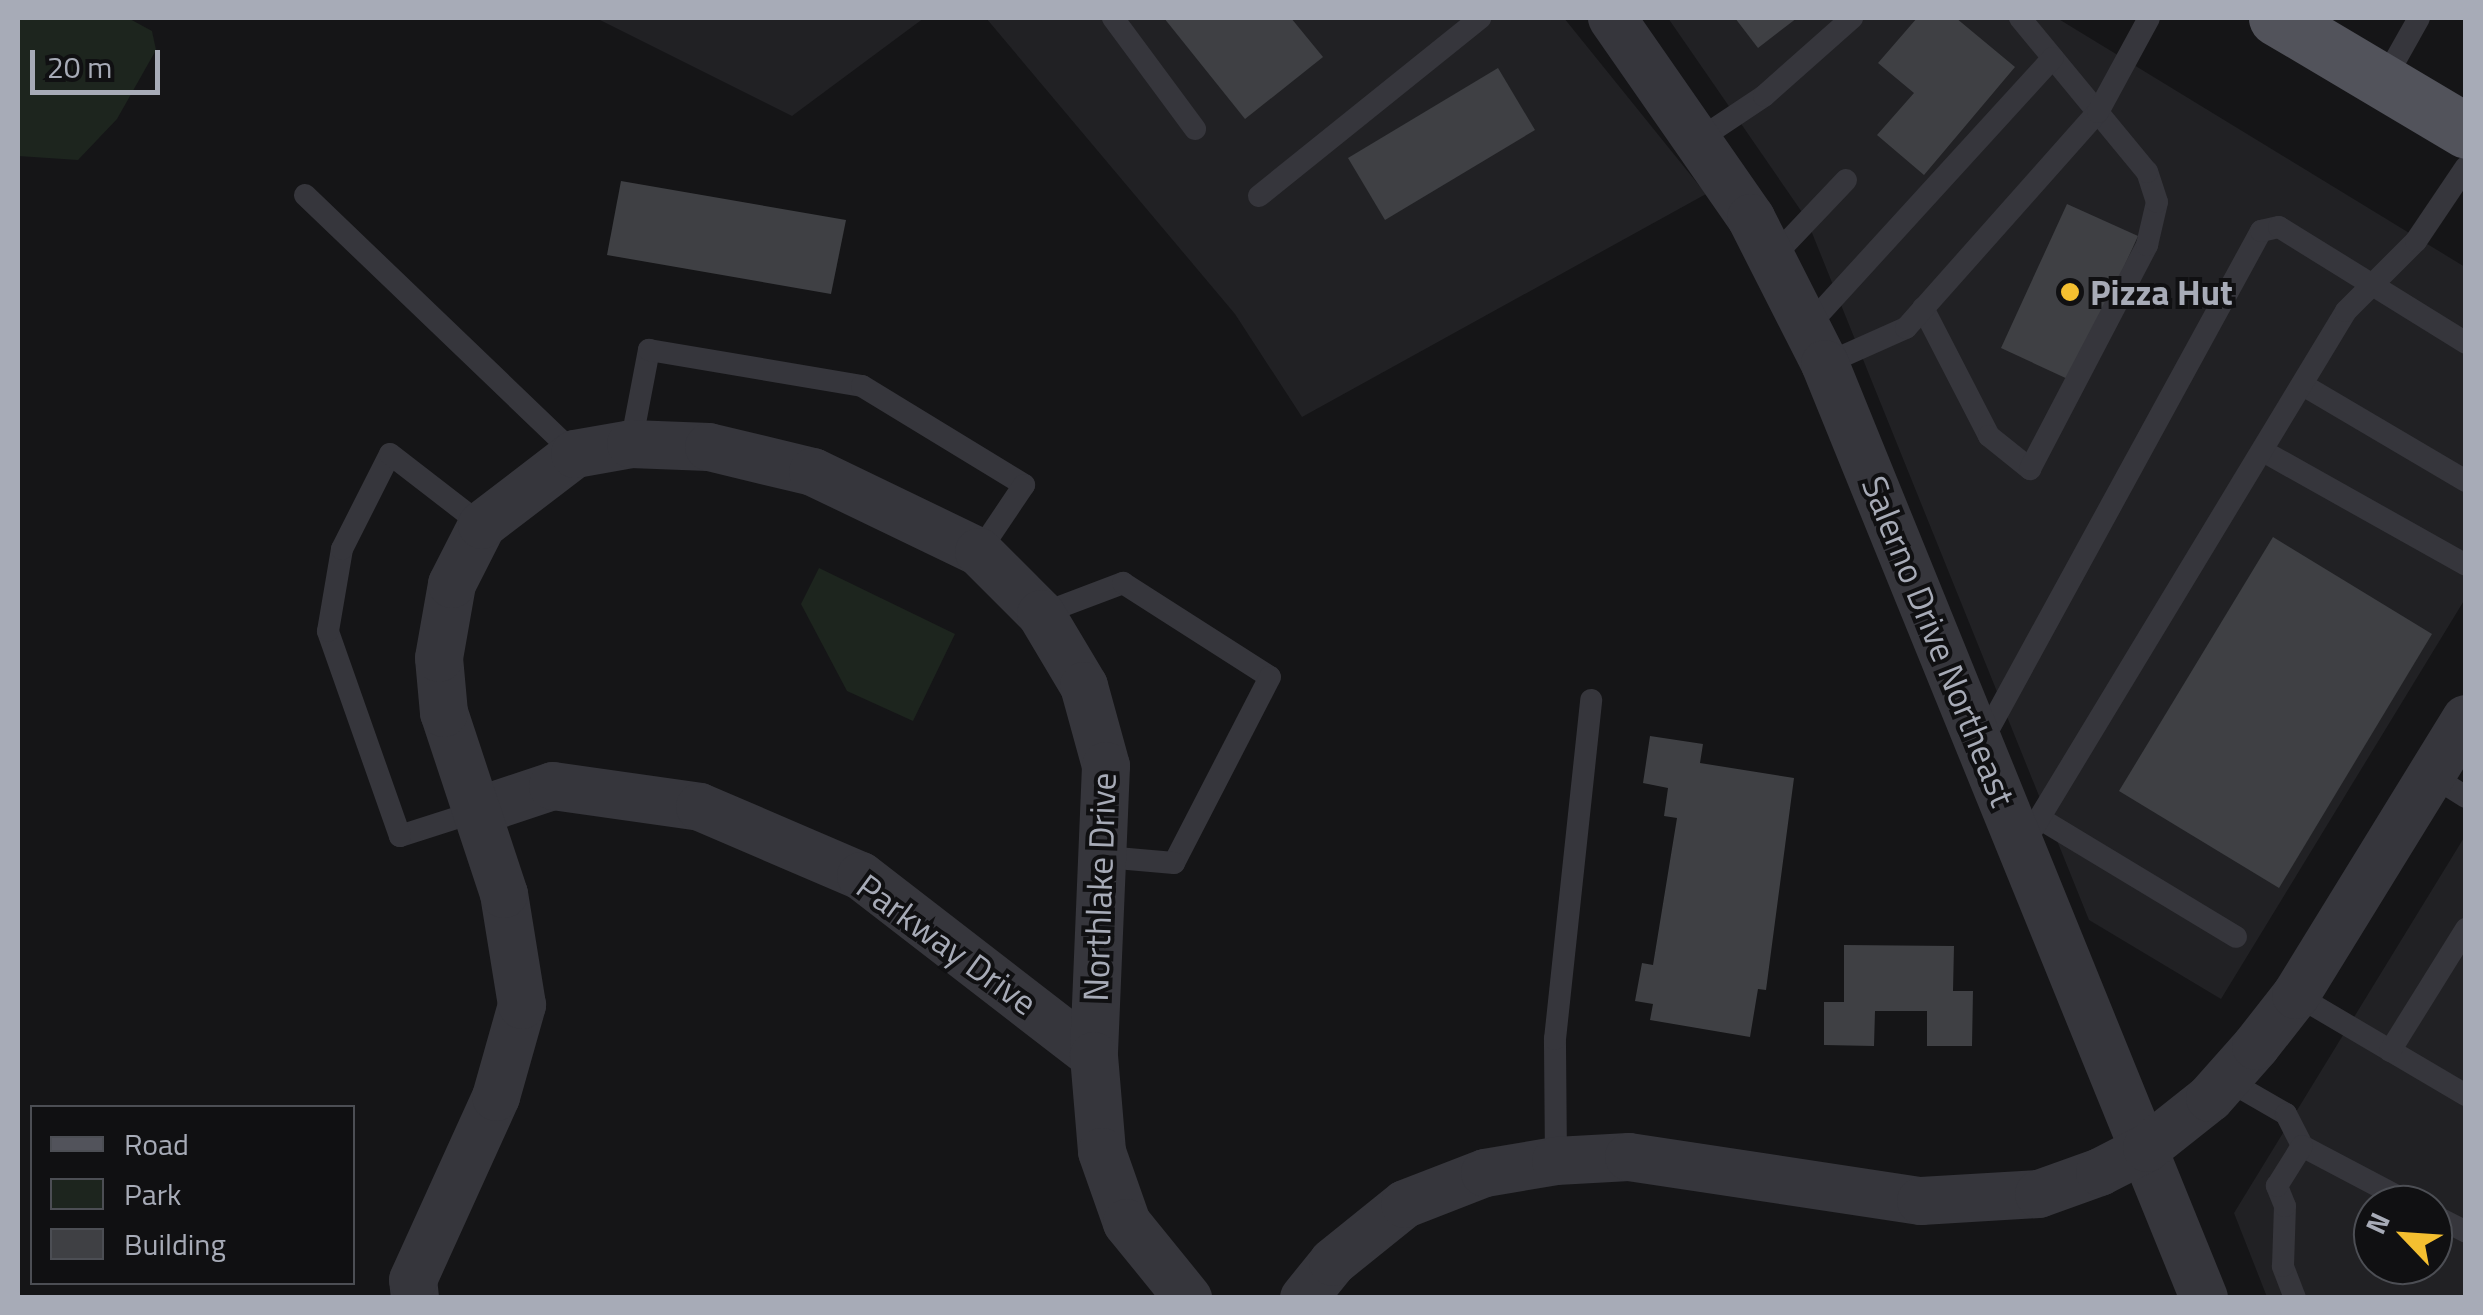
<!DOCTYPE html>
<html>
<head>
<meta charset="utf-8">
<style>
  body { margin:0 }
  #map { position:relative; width:2483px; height:1315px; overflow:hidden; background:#151517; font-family:"Titillium Web",sans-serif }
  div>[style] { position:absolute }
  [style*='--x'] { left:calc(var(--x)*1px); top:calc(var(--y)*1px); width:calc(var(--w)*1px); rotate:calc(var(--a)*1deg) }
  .built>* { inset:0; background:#212124 }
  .green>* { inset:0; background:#1d251e }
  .building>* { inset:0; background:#3f4044 }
  .lane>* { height:22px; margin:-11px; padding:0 11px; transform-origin:11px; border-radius:11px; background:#36363c }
  .street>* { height:48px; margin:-24px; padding:0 24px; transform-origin:24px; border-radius:24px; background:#36363c }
  .primary>* { height:55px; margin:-27.5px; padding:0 27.5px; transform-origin:27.5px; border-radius:27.5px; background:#52535b }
  .dots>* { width:28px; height:28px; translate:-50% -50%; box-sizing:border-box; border:5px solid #101012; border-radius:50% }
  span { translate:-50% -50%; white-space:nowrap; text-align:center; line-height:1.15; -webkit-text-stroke:8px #101012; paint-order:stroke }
  .poi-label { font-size:35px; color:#a7abb7; font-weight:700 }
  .left { translate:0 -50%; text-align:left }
  .street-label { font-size:35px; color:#a7abb7 }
  .frame { position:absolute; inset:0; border:20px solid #a7abb7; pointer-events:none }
  .legend { position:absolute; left:30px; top:1105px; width:325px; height:180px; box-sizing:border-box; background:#101012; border:2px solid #4c4e54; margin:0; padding:12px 18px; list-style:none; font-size:30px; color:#a7abb7 }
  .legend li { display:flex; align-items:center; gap:20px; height:50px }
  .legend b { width:50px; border:2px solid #4c4e54 }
  .north { position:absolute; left:2353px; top:1185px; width:100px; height:100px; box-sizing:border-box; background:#101012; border:2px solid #4c4e54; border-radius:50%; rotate:295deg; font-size:28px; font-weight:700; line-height:40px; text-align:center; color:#a7abb7 }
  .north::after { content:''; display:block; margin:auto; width:35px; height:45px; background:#f4bf30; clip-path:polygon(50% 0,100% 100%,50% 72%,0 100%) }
  .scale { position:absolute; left:30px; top:50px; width:130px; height:45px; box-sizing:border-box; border:5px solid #a7abb7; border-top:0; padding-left:12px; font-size:30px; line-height:35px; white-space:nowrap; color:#a7abb7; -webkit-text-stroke:8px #101012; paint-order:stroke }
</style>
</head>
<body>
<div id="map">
  <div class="built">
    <div style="clip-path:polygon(596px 18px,924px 18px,792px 116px)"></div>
    <div style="clip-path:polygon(986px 18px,1564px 18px,1706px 194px,1302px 417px,1235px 314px)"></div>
    <div style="clip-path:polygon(1668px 18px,2057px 18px,2465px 267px,2465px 599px,2221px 999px,2089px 920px,1806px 218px)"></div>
    <div style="clip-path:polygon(evenodd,2465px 836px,2465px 1297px,2267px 1297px,2234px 1213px,2465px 836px,2373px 1205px,2433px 1205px,2433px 1265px,2373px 1265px,2373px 1205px)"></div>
  </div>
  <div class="green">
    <div style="clip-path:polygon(18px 18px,128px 18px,152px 31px,156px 50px,117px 119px,78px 160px,18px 156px)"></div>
    <div style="clip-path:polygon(819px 568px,955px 634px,913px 721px,847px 691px,801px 604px)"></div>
  </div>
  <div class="building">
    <div style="clip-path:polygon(1164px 18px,1291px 18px,1323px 57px,1245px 119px)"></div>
    <div style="clip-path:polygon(1735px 18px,1797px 18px,1758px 48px)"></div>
    <div style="clip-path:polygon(1917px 18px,1956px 18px,2015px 67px,1924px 175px,1877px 135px,1914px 93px,1878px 63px)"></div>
    <div style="clip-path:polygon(1498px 68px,1535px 130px,1385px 220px,1348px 158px)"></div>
    <div style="clip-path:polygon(621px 181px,846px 220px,831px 294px,607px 255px)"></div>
    <div style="clip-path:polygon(2067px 204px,2138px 236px,2072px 381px,2001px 348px)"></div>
    <div style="clip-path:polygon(2273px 537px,2432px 634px,2279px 888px,2119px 791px)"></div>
    <div style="clip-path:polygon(1650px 736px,1703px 744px,1700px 763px,1794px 778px,1766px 990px,1758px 989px,1750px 1037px,1650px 1020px,1653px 1004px,1635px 1001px,1642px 963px,1653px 965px,1677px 818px,1664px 816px,1668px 788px,1643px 783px)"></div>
    <div style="clip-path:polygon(1844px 945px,1954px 946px,1953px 991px,1973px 991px,1972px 1046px,1927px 1046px,1927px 1011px,1875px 1011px,1874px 1046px,1824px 1045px,1824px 1002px,1844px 1002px)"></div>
  </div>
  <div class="lane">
    <div style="--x:1113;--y:18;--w:138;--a:53.5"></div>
    <div style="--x:2383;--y:82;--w:73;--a:-60.6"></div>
    <div style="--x:1701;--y:138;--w:76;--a:-33.7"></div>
    <div style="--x:1764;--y:96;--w:118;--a:-41.6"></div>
    <div style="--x:305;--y:195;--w:374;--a:43.8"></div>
    <div style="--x:1259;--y:196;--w:284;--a:-38.8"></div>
    <div style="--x:1773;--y:257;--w:106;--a:-46.5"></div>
    <div style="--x:1923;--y:308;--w:144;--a:62.7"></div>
    <div style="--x:1989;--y:436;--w:53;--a:38.8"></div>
    <div style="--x:2030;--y:469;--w:253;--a:-62.4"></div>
    <div style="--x:2147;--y:245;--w:44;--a:-76.9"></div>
    <div style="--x:2157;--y:202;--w:32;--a:-108"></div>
    <div style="--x:2147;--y:172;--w:200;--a:-129.5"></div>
    <div style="--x:1808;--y:326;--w:363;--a:-47.6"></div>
    <div style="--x:1825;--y:364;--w:89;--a:-24"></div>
    <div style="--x:1906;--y:328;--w:289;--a:-48.4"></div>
    <div style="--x:2098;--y:112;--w:107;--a:-61.5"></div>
    <div style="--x:2303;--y:385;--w:189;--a:30.5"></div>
    <div style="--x:631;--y:444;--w:96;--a:-79.2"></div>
    <div style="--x:649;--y:350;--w:216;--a:9.6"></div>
    <div style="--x:862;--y:386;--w:190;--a:31.4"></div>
    <div style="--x:1024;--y:485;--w:81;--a:123.9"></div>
    <div style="--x:2263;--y:451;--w:233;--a:29.3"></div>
    <div style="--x:1041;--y:614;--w:88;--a:-20.7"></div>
    <div style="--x:1123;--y:583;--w:174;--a:32.6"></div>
    <div style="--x:1270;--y:677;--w:209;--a:117.3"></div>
    <div style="--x:1174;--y:863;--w:69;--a:-175"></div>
    <div style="--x:1980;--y:745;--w:586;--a:-61.33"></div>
    <div style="--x:2261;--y:231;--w:18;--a:-13"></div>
    <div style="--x:2279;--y:227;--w:220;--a:31.8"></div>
    <div style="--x:2431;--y:775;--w:41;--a:32.2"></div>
    <div style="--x:478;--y:811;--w:82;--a:162.2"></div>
    <div style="--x:400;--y:836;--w:217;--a:-109.4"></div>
    <div style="--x:328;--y:631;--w:83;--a:-80.3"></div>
    <div style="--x:342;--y:549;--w:106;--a:-63.2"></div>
    <div style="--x:390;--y:454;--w:116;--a:37.7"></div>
    <div style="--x:2039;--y:818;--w:230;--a:31.1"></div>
    <div style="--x:2023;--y:845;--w:624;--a:-58.83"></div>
    <div style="--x:2346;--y:311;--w:99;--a:-45"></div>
    <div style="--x:2416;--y:241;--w:89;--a:-56"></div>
    <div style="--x:2296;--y:995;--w:197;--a:30.5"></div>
    <div style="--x:2390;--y:1051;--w:144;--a:-58.1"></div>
    <div style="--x:2227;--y:1080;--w:68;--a:30"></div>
    <div style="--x:2286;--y:1114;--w:36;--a:63"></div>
    <div style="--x:2302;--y:1146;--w:127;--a:27.8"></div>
    <div style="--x:1556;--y:1161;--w:122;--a:-90.5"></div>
    <div style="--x:1555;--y:1039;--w:341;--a:-83.9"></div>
    <div style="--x:2433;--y:1215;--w:37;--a:27"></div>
    <div style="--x:2295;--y:1298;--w:34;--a:-111"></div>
    <div style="--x:2283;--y:1266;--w:60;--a:-88.1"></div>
    <div style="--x:2285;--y:1206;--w:22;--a:-112"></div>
    <div style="--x:2277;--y:1186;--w:47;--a:-58"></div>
  </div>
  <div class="street">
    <div style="--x:1612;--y:18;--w:244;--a:55.2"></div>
    <div style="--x:1751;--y:218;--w:164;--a:63.1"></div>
    <div style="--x:1825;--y:364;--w:1008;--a:67.91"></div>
    <div style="--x:478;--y:811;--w:79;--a:-18.4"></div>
    <div style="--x:553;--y:786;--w:148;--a:8.1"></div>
    <div style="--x:700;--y:807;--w:175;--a:23.2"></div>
    <div style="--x:861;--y:876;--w:294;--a:37.7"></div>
    <div style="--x:415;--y:1298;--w:18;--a:-96"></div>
    <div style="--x:413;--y:1280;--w:201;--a:-65.6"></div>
    <div style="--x:496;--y:1097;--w:96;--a:-74.2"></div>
    <div style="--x:522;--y:1005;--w:112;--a:-99.2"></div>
    <div style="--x:504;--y:894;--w:191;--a:-108.3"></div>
    <div style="--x:444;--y:713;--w:55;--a:-95.2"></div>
    <div style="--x:439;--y:658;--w:75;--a:-80"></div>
    <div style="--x:452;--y:584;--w:66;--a:-63"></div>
    <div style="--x:482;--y:525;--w:117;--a:-37.4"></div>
    <div style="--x:575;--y:454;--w:57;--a:-10.1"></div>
    <div style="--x:631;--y:444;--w:78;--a:2.2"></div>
    <div style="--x:709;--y:447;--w:107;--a:13.5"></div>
    <div style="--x:813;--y:472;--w:184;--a:25.7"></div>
    <div style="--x:979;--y:552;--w:88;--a:45"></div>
    <div style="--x:1041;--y:614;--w:84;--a:59.2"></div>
    <div style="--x:1084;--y:686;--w:83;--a:74.6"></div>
    <div style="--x:1106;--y:766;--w:290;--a:92.4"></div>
    <div style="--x:1094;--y:1056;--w:96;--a:85.2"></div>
    <div style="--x:1102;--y:1152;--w:75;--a:70.6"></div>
    <div style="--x:1127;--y:1223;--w:97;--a:50.9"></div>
    <div style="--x:1304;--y:1298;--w:46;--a:-51.1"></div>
    <div style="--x:1333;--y:1262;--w:92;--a:-38.9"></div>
    <div style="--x:1405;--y:1204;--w:86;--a:-21.2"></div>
    <div style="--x:1485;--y:1173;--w:72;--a:-9.6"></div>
    <div style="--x:1556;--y:1161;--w:73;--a:-3.1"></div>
    <div style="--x:1629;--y:1157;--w:295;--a:8.6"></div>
    <div style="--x:1921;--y:1201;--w:118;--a:-3.4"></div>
    <div style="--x:2039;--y:1194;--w:65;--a:-19.8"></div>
    <div style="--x:2100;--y:1172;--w:53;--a:-27.1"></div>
    <div style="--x:2147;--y:1148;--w:80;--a:-38.4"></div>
    <div style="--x:2210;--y:1098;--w:69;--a:-48.5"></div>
    <div style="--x:2256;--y:1046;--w:65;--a:-51.9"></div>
    <div style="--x:2296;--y:995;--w:324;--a:-58.4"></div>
  </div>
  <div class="primary">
    <div style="--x:2276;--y:18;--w:221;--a:30.7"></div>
  </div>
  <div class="dots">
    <div style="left:2070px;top:292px;background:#f4bf30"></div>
  </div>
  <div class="poi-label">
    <span class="left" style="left:2090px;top:292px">Pizza Hut</span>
  </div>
  <div class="street-label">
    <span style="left:1939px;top:641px;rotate:68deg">Salerno Drive Northeast</span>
    <span style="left:1099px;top:887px;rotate:-88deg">Northlake Drive</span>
    <span style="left:947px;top:944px;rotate:36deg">Parkway Drive</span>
  </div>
  <div class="frame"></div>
  <ul class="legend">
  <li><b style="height:12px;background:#52535b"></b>Road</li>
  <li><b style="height:28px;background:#1d251e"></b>Park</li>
  <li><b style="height:28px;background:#3f4044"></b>Building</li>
  </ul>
  <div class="north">N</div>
  <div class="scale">20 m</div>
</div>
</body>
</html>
